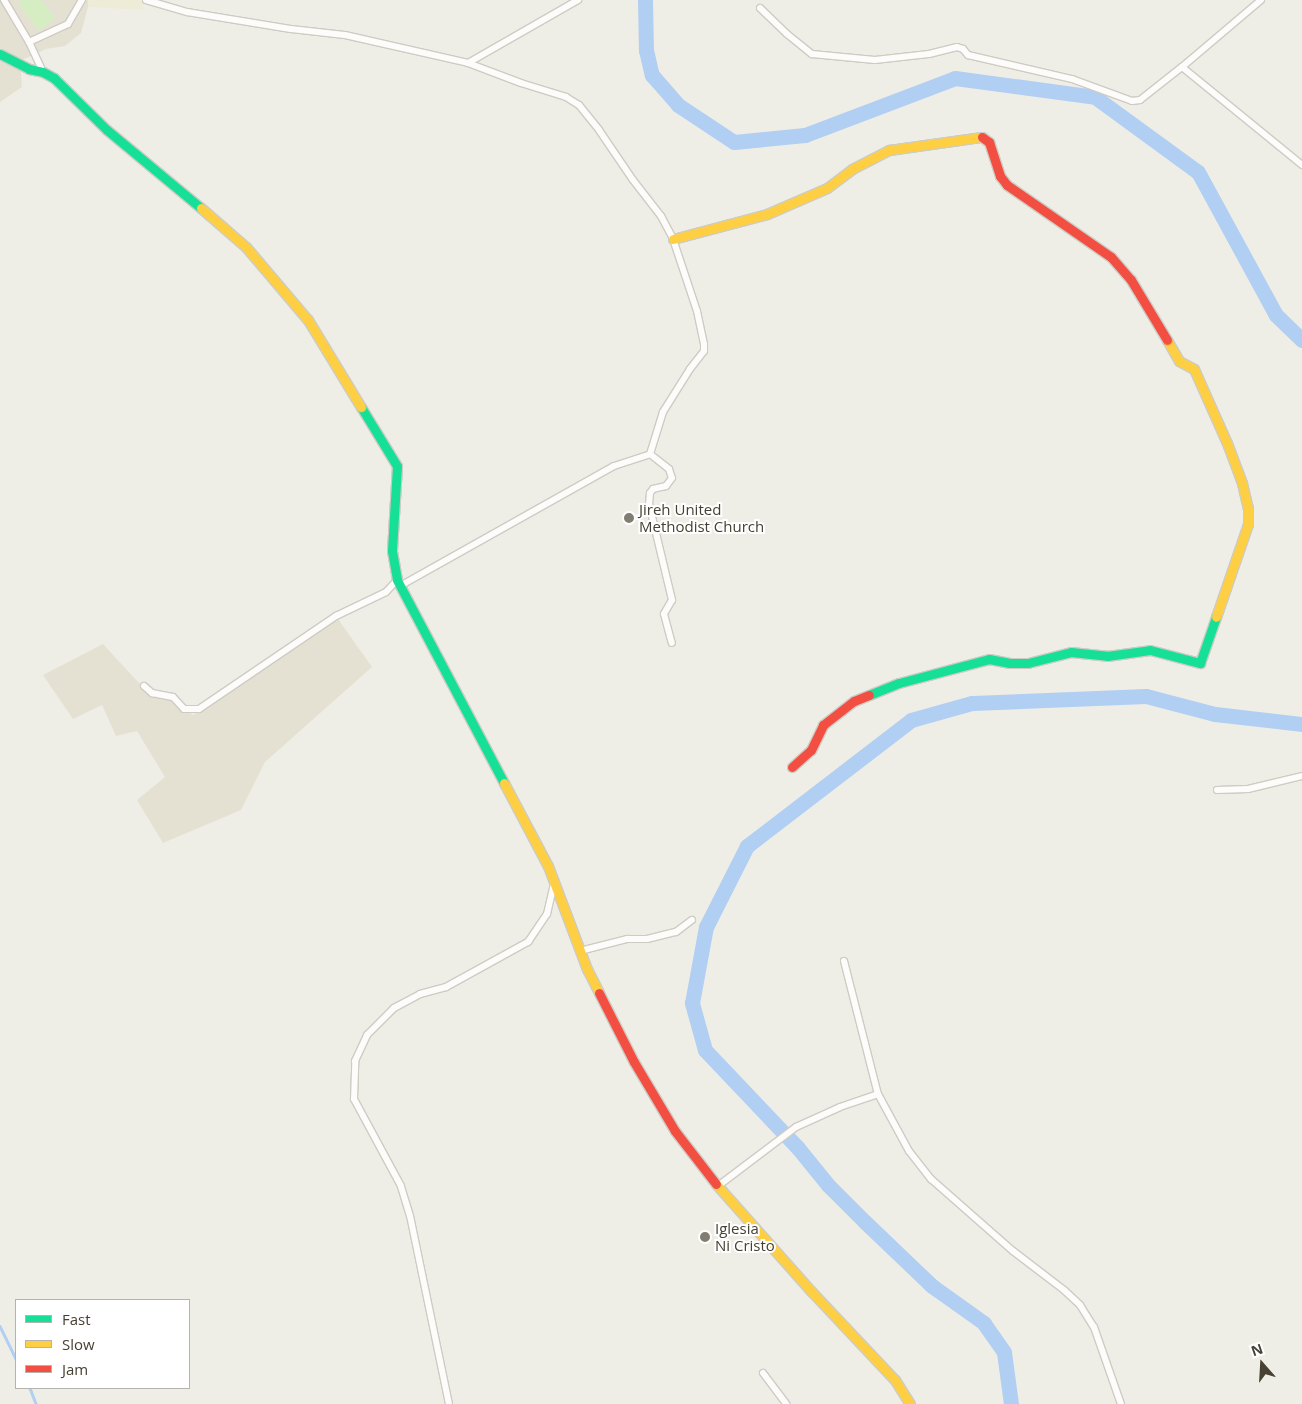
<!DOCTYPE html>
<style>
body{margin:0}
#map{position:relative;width:1302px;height:1404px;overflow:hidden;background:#efeee6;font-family:"Open Sans",sans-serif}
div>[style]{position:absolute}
.residential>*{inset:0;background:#e4e1d3}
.education>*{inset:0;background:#eeecd7}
.green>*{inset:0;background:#d6edc3}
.stream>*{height:2.5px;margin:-1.25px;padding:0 1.25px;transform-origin:1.25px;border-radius:1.25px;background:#b1cef3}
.river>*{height:15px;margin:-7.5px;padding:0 7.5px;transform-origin:7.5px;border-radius:7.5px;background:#b1cef3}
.roads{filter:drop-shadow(1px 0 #cdccc4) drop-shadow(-1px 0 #cdccc4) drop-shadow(0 1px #cdccc4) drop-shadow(0 -1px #cdccc4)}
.street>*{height:6px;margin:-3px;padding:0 3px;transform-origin:3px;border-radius:3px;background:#fdfcfb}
.fast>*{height:9px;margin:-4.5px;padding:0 4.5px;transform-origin:4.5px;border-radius:4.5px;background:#16e098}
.slow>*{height:9px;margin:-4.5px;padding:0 4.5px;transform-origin:4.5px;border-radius:4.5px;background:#ffcf43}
.jam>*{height:9px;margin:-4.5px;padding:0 4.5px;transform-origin:4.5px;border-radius:4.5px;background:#f24e42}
.dots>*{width:14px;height:14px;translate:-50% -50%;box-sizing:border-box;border:2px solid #fff;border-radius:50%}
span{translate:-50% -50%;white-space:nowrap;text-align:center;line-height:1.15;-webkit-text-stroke:4px #fff;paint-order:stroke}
.poi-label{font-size:15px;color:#464132}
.left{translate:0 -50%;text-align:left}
.legend{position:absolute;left:15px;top:1299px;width:175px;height:90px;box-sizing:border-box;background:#fff;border:1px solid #b5b3ad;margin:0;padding:6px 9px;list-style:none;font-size:15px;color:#464132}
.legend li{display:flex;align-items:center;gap:10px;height:25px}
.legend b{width:25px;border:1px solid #b5b3ad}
.north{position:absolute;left:1237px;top:1339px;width:50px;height:50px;-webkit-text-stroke:4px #fff;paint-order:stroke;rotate:341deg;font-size:14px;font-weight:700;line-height:20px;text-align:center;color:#464132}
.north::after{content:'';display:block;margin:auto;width:18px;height:22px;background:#464132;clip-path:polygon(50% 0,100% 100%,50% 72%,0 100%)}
</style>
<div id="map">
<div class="residential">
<i style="clip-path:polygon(0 0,88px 0,88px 7px,81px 33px,65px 46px,46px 49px,20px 61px,22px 87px,0 102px)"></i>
<i style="clip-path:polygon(338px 619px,372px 667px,265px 762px,241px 810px,163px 843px,137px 800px,165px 777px,137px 731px,116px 736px,102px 705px,73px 719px,43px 675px,103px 644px,151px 696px,162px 693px,193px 715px)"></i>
</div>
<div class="education">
<i style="clip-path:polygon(88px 0,142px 0,143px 10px,88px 7px)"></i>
</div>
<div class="green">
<i style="clip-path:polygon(22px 0,41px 0,55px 18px,39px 31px,18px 3px)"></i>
</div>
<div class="stream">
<i style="left:0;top:1326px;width:37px;rotate:64deg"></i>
<i style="left:30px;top:1388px;width:17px;rotate:69deg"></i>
</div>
<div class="river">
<i style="left:645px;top:0;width:50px;rotate:88.9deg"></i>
<i style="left:646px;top:50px;width:26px;rotate:77deg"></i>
<i style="left:652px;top:75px;width:40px;rotate:49deg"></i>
<i style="left:678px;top:105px;width:67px;rotate:33.5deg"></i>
<i style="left:734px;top:142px;width:71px;rotate:-5.6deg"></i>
<i style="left:805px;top:135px;width:160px;rotate:-20.8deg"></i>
<i style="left:955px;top:78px;width:141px;rotate:7.7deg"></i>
<i style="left:1095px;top:97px;width:127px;rotate:36.1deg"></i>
<i style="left:1198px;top:172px;width:163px;rotate:61.4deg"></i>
<i style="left:1276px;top:315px;width:36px;rotate:44deg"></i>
<i style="left:1011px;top:1404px;width:52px;rotate:-97.7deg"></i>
<i style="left:1004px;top:1352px;width:35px;rotate:-125deg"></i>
<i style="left:984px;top:1323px;width:64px;rotate:-144.6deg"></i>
<i style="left:932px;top:1286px;width:93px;rotate:-136.3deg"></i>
<i style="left:865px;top:1222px;width:52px;rotate:-135deg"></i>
<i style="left:828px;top:1185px;width:48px;rotate:-129deg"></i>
<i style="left:798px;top:1148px;width:135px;rotate:-133.5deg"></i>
<i style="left:705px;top:1050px;width:49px;rotate:-105.5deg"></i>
<i style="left:692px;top:1003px;width:77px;rotate:-79.6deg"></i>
<i style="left:706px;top:927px;width:91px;rotate:-63.2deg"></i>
<i style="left:747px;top:846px;width:207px;rotate:-37.5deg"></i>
<i style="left:911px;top:720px;width:63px;rotate:-15.6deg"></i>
<i style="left:972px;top:703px;width:174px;rotate:-2.3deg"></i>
<i style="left:1146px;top:696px;width:71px;rotate:14.6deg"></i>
<i style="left:1215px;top:714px;width:88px;rotate:6.6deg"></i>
</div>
<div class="roads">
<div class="street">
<i style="left:4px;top:0;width:49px;rotate:59.2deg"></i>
<i style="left:146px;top:0;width:43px;rotate:16.3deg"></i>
<i style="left:187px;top:12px;width:105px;rotate:9.3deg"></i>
<i style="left:291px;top:29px;width:54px;rotate:6.3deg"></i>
<i style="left:345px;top:35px;width:126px;rotate:12.8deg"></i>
<i style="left:468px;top:63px;width:57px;rotate:20.7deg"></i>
<i style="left:521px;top:83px;width:47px;rotate:17.3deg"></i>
<i style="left:566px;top:97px;width:15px;rotate:32deg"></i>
<i style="left:579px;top:105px;width:32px;rotate:51deg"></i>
<i style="left:599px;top:130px;width:60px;rotate:55.8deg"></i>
<i style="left:633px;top:180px;width:46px;rotate:52.1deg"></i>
<i style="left:661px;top:216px;width:26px;rotate:62deg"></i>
<i style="left:673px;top:239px;width:76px;rotate:71.6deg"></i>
<i style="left:697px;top:311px;width:34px;rotate:78deg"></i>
<i style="left:704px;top:344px;width:7px;rotate:90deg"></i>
<i style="left:704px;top:351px;width:23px;rotate:128deg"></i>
<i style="left:690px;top:369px;width:51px;rotate:122.1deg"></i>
<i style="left:663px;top:412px;width:44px;rotate:107.2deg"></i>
<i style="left:650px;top:454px;width:24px;rotate:38deg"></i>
<i style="left:669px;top:469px;width:9px;rotate:72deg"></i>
<i style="left:672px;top:478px;width:10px;rotate:127deg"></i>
<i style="left:666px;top:486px;width:13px;rotate:167deg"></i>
<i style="left:653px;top:489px;width:5px;rotate:127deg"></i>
<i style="left:650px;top:493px;width:11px;rotate:95deg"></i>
<i style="left:649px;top:504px;width:99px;rotate:76.5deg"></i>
<i style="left:672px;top:600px;width:16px;rotate:120deg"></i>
<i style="left:664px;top:614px;width:30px;rotate:75deg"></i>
<i style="left:1261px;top:0;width:104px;rotate:139.7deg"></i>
<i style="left:1182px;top:67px;width:155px;rotate:39.2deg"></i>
<i style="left:760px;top:8px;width:37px;rotate:44deg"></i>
<i style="left:787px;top:34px;width:32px;rotate:39deg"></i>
<i style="left:812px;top:54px;width:63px;rotate:5.4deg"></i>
<i style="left:875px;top:60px;width:54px;rotate:-6.3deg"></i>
<i style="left:929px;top:54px;width:29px;rotate:-14deg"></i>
<i style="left:957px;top:47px;width:6px;rotate:18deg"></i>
<i style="left:963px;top:49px;width:8px;rotate:50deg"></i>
<i style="left:968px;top:55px;width:107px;rotate:13deg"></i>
<i style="left:1072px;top:79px;width:64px;rotate:20.1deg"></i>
<i style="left:1132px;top:101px;width:8px;rotate:-7deg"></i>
<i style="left:1140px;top:100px;width:53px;rotate:-38.2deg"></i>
<i style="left:468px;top:63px;width:127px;rotate:-29.8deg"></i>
<i style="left:43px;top:72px;width:33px;rotate:-115deg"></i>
<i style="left:29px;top:42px;width:43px;rotate:-24.8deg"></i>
<i style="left:68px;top:24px;width:28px;rotate:-60deg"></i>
<i style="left:400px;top:586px;width:245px;rotate:-29.3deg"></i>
<i style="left:614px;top:466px;width:38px;rotate:-18deg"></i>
<i style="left:144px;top:686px;width:11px;rotate:41deg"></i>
<i style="left:152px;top:693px;width:21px;rotate:11deg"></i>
<i style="left:173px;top:697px;width:16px;rotate:47deg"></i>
<i style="left:184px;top:709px;width:15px"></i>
<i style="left:199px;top:709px;width:166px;rotate:-34.2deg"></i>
<i style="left:336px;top:616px;width:55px;rotate:-25.6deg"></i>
<i style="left:386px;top:592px;width:16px;rotate:-47deg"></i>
<i style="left:1217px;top:790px;width:31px;rotate:-2deg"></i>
<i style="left:1248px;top:789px;width:56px;rotate:-13.5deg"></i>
<i style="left:580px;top:951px;width:49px;rotate:-14.3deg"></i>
<i style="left:627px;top:939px;width:20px"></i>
<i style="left:647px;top:939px;width:30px;rotate:-14deg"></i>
<i style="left:676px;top:932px;width:20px;rotate:-37deg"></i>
<i style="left:844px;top:961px;width:137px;rotate:75.7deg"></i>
<i style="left:878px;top:1094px;width:65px;rotate:61.5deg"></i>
<i style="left:909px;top:1151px;width:36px;rotate:52deg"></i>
<i style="left:931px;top:1179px;width:109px;rotate:41.3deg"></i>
<i style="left:1013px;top:1251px;width:64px;rotate:37.4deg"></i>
<i style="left:1064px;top:1290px;width:22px;rotate:43deg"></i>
<i style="left:1080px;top:1305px;width:26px;rotate:58deg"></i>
<i style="left:1094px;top:1327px;width:82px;rotate:70.7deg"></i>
<i style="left:718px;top:1186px;width:98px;rotate:-37.1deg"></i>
<i style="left:796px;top:1127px;width:48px;rotate:-24.4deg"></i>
<i style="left:840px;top:1107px;width:40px;rotate:-18.9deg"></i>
<i style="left:763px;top:1373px;width:39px;rotate:53deg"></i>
<i style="left:449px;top:1404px;width:192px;rotate:-101.7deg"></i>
<i style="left:410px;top:1216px;width:31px;rotate:-107deg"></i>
<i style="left:401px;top:1186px;width:99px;rotate:-118.4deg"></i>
<i style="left:354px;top:1099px;width:38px;rotate:-88deg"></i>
<i style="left:355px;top:1061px;width:29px;rotate:-65deg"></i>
<i style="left:367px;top:1035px;width:38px;rotate:-45deg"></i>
<i style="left:394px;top:1008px;width:30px;rotate:-28deg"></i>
<i style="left:420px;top:994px;width:27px;rotate:-15deg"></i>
<i style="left:446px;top:987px;width:94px;rotate:-28.8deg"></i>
<i style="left:528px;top:942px;width:34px;rotate:-56deg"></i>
<i style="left:547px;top:914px;width:32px;rotate:-77deg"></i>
</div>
<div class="fast">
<i style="left:0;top:54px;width:33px;rotate:27deg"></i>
<i style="left:29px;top:69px;width:14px;rotate:12deg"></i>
<i style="left:43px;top:72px;width:13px;rotate:29deg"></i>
<i style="left:54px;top:78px;width:74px;rotate:44.5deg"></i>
<i style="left:107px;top:130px;width:122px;rotate:39.7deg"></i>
<i style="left:361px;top:407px;width:69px;rotate:58.6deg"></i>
<i style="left:397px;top:466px;width:85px;rotate:93.4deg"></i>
<i style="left:392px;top:551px;width:29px;rotate:80deg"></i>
<i style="left:397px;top:580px;width:229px;rotate:62.2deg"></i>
<i style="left:869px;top:695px;width:32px;rotate:-22deg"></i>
<i style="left:899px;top:683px;width:93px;rotate:-14.9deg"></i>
<i style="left:989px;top:659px;width:21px;rotate:11deg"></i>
<i style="left:1010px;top:663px;width:18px"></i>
<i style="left:1028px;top:663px;width:44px;rotate:-14.3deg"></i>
<i style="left:1071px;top:652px;width:36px;rotate:6deg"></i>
<i style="left:1107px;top:656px;width:43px;rotate:-7.9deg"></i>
<i style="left:1150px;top:650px;width:52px;rotate:14.6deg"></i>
<i style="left:1200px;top:663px;width:49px;rotate:-70.8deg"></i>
</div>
<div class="slow">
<i style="left:201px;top:208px;width:60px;rotate:40.9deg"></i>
<i style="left:246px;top:247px;width:96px;rotate:49.7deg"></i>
<i style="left:308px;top:320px;width:102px;rotate:58.7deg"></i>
<i style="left:673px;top:239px;width:97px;rotate:-14.9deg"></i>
<i style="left:767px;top:214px;width:65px;rotate:-23.4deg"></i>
<i style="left:827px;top:188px;width:31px;rotate:-37deg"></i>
<i style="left:852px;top:169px;width:42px;rotate:-27.2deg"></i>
<i style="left:889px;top:150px;width:94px;rotate:-8deg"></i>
<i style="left:1167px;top:340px;width:24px;rotate:60deg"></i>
<i style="left:1179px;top:361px;width:17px;rotate:28deg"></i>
<i style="left:1194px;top:369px;width:81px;rotate:66deg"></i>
<i style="left:1227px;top:443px;width:43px;rotate:69.4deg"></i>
<i style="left:1242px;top:483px;width:26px;rotate:77deg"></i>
<i style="left:1248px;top:508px;width:16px;rotate:90deg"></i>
<i style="left:1248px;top:524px;width:98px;rotate:109deg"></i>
<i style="left:504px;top:783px;width:94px;rotate:62.1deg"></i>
<i style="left:548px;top:866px;width:110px;rotate:69.3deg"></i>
<i style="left:587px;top:969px;width:27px;rotate:63deg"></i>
<i style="left:716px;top:1184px;width:144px;rotate:48.4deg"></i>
<i style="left:812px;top:1292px;width:121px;rotate:46.7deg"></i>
<i style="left:895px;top:1380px;width:28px;rotate:58deg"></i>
</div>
<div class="jam">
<i style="left:982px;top:137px;width:9px;rotate:36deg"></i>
<i style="left:989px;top:142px;width:36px;rotate:72deg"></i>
<i style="left:1000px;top:176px;width:11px;rotate:52deg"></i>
<i style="left:1007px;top:185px;width:126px;rotate:34.7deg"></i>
<i style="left:1111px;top:257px;width:30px;rotate:49deg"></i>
<i style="left:1131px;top:280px;width:70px;rotate:59deg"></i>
<i style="left:792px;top:767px;width:25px;rotate:-42deg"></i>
<i style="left:811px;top:750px;width:28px;rotate:-64deg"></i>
<i style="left:823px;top:725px;width:39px;rotate:-38deg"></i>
<i style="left:854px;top:701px;width:16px;rotate:-22deg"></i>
<i style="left:599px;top:993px;width:77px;rotate:63.1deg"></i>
<i style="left:634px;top:1062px;width:80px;rotate:59.3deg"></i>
<i style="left:675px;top:1131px;width:67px;rotate:52.3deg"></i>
</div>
</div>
<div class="dots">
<i style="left:629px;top:518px;background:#817e71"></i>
<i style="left:705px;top:1237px;background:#817e71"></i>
</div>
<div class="poi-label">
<span class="left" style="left:639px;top:518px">Jireh United<br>Methodist Church</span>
<span class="left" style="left:715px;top:1237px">Iglesia<br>Ni Cristo</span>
</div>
<ul class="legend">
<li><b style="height:6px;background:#16e098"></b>Fast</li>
<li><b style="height:6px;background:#ffcf43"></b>Slow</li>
<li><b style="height:6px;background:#f24e42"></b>Jam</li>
</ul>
<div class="north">N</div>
</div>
